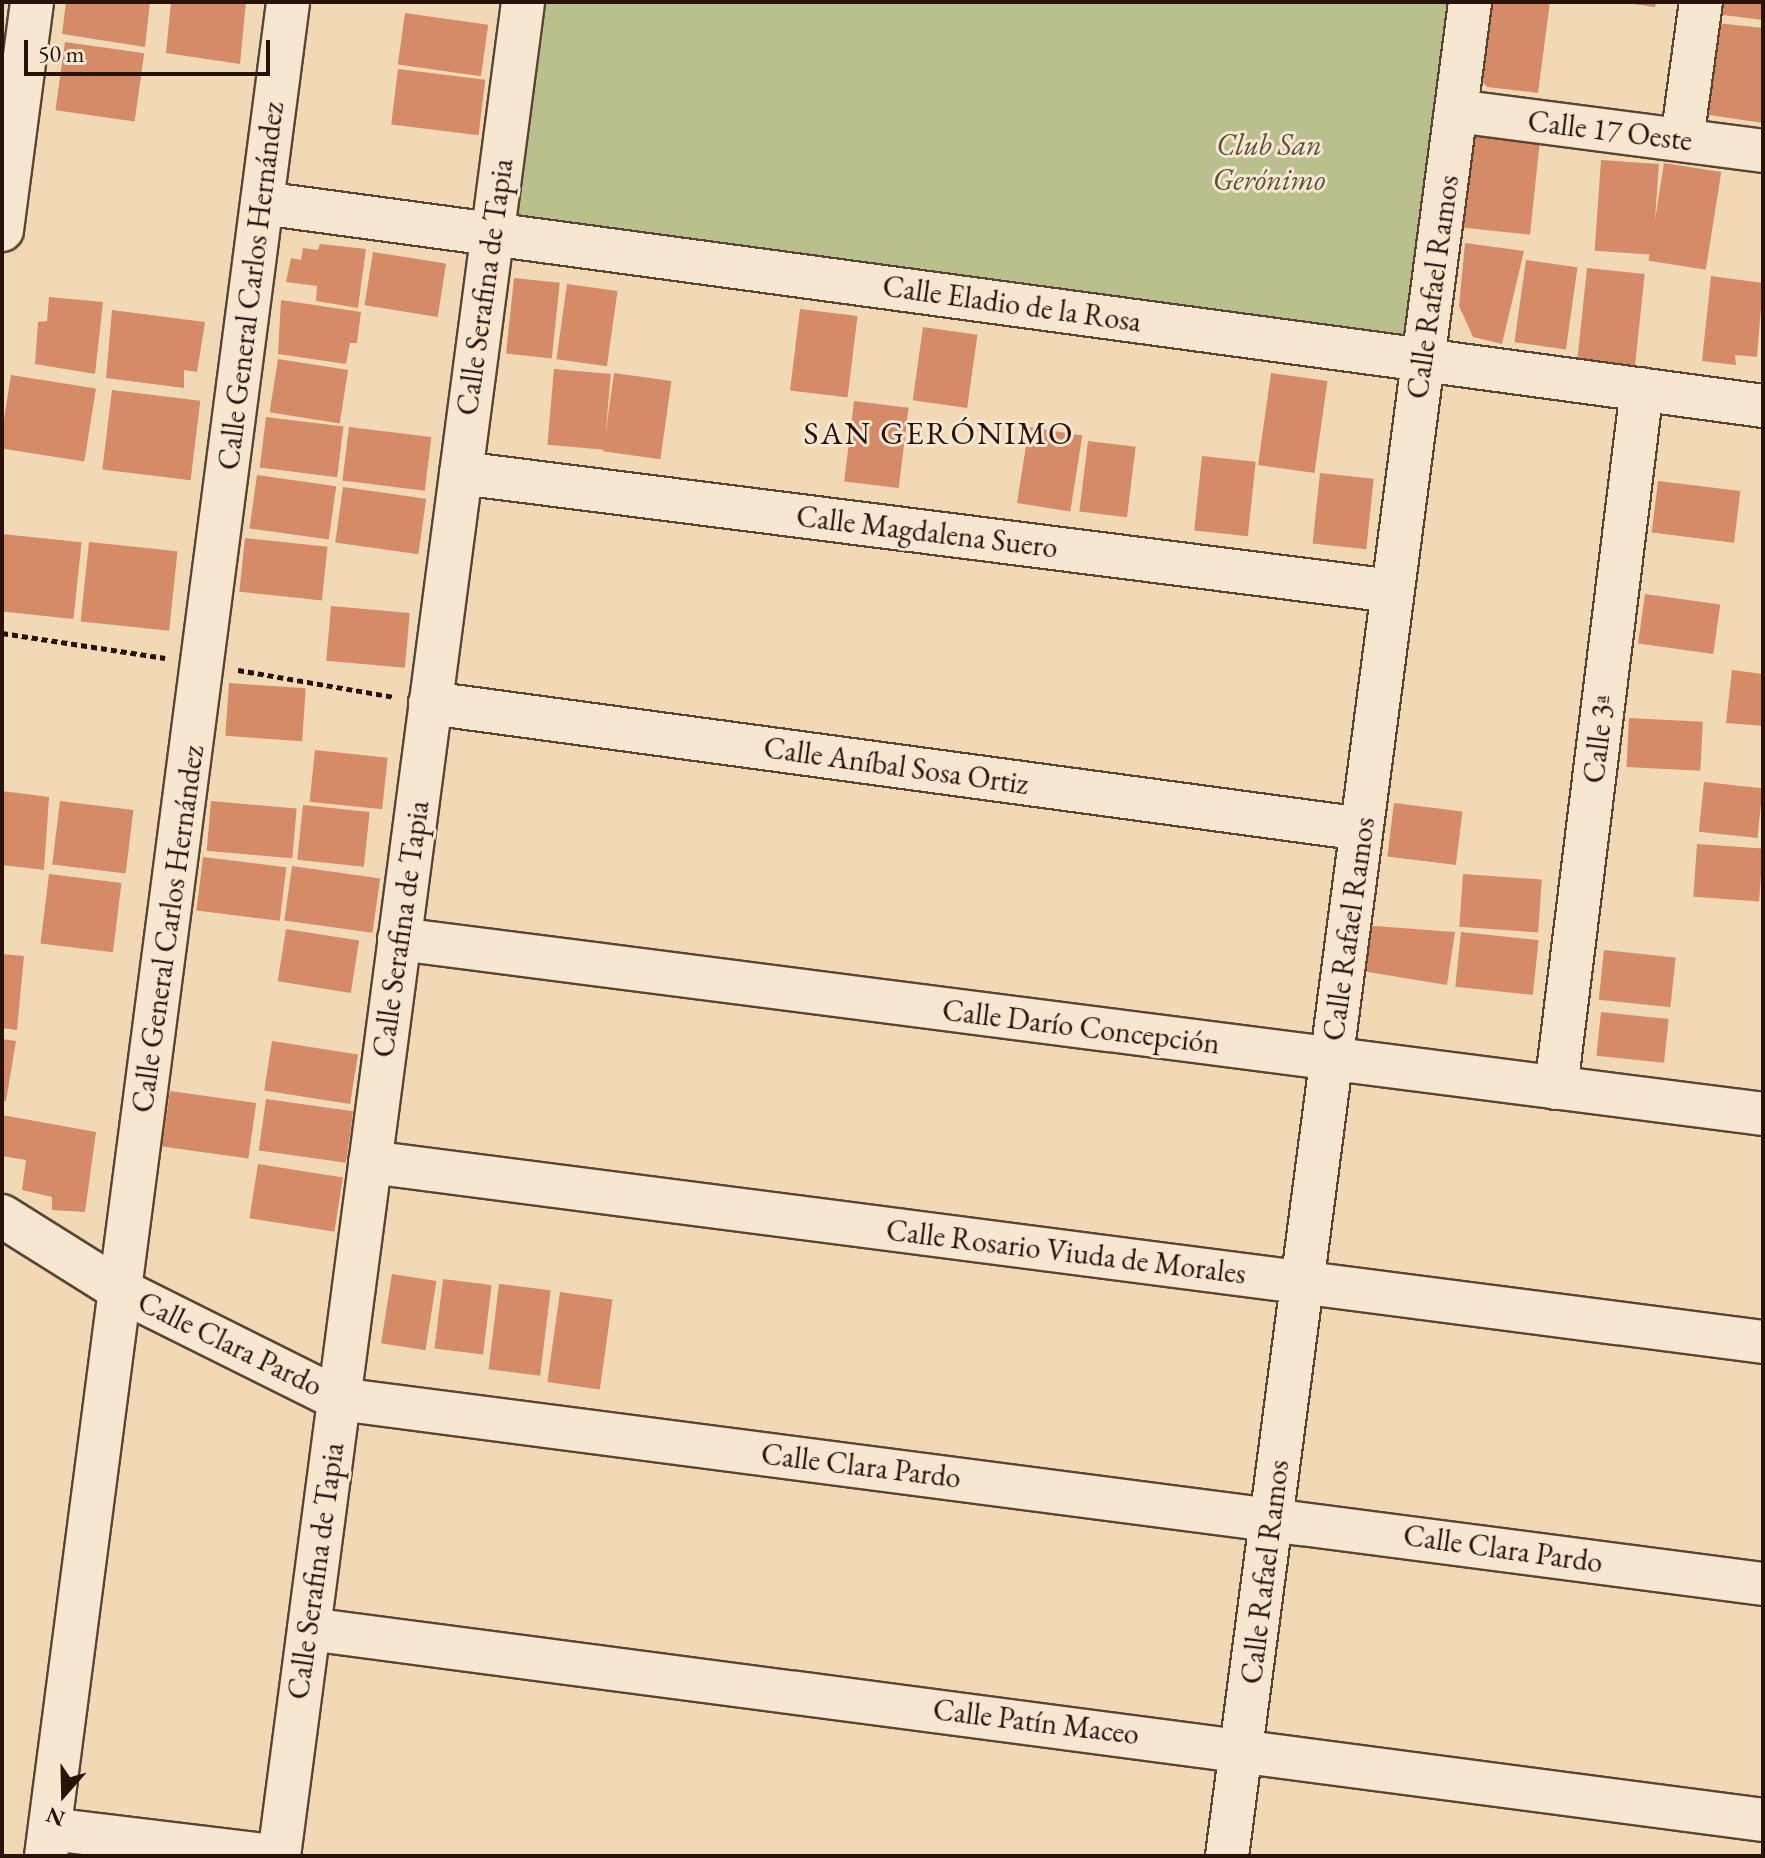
<!DOCTYPE html>
<meta charset="utf-8">
<style>
body{margin:0}
#map{position:relative;width:1765px;height:1858px;overflow:hidden;background:#f2d9b6;font-family:"EB Garamond",serif}
div>[style]{position:absolute}
.green>*{inset:0;background:#babf8e}
.building>*{inset:0;background:#d58b68;transform-origin:0 0}
.path>*{height:5px;margin-top:-2.5px;transform-origin:0;background:repeating-linear-gradient(90deg,#281209 0 6px,transparent 0 10px)}
.roads{filter:drop-shadow(2px 0 #5a4434) drop-shadow(-2px 0 #5a4434) drop-shadow(0 2px #5a4434) drop-shadow(0 -2px #5a4434)}
.minor>*{height:42px;margin:-21px;padding:0 21px;transform-origin:21px;border-radius:21px;background:#f7e6d0}
span{translate:-50% -50%;white-space:nowrap;text-align:center;line-height:1.15;-webkit-text-stroke:6px #f7e6d0;paint-order:stroke}
.street-label{font-size:30px;color:#281209}
.park-label{font-size:30px;color:#5b4f38;font-style:italic}
.neighbourhood-label{font-size:32px;color:#281209;letter-spacing:2px}
.frame{position:absolute;inset:0;border:4px solid #281209;pointer-events:none}
.north{position:absolute;left:24px;top:1754px;width:80px;height:80px;-webkit-text-stroke:6px #f7e6d0;paint-order:stroke;rotate:200deg;font-size:22px;font-weight:700;line-height:32px;text-align:center;color:#281209}
.north::after{content:'';display:block;margin:auto;width:28px;height:36px;background:#281209;clip-path:polygon(50% 0,100% 100%,50% 72%,0 100%)}
.scale{position:absolute;left:24px;top:40px;width:246px;height:36px;box-sizing:border-box;border:4px solid #281209;border-top:0;padding-left:10px;font-size:24px;line-height:28px;white-space:nowrap;color:#281209;-webkit-text-stroke:6px #f7e6d0;paint-order:stroke}
</style>
<div id="map">
<div class="green">
<i style="clip-path:polygon(542px 2px,1455px 2px,1404px 340px,512px 222px)"></i>
</div>
<div class="building">
<i style="clip-path:polygon(66px 2px,150px 2px,145px 47px,62px 34px)"></i>
<i style="clip-path:polygon(171px 2px,246px 2px,240px 64px,166px 53px)"></i>
<i style="clip-path:polygon(1484px 2px,1550px 2px,1538px 93px,1487px 87px,1477px 75px)"></i>
<i style="clip-path:polygon(1633px 2px,1656px 2px,1655px 7px,1633px 4px)"></i>
<i style="clip-path:polygon(1717px 2px,1763px 2px,1763px 20px,1715px 14px)"></i>
<i style="left:405px;top:13px;width:84px;height:52px;rotate:8deg"></i>
<i style="clip-path:polygon(1717px 23px,1763px 28px,1763px 123px,1709px 115px)"></i>
<i style="left:65px;top:42px;width:80px;height:69px;rotate:8deg"></i>
<i style="left:398px;top:69px;width:88px;height:56px;rotate:7deg"></i>
<i style="left:1471px;top:136px;width:69px;height:92px;rotate:6deg"></i>
<i style="left:1601px;top:160px;width:58px;height:91px;rotate:4deg"></i>
<i style="left:1664px;top:163px;width:58px;height:99px;rotate:9deg"></i>
<i style="clip-path:polygon(1465px 243px,1524px 251px,1502px 344px,1473px 337px,1459px 306px)"></i>
<i style="clip-path:polygon(320px 244px,366px 249px,358px 308px,316px 301px,317px 286px,286px 282px,291px 258px,301px 260px,303px 248px,318px 250px)"></i>
<i style="left:373px;top:252px;width:74px;height:54px;rotate:9deg"></i>
<i style="left:1526px;top:260px;width:52px;height:83px;rotate:8deg"></i>
<i style="left:1587px;top:268px;width:58px;height:92px;rotate:6deg"></i>
<i style="clip-path:polygon(1711px 276px,1763px 283px,1757px 357px,1735px 355px,1736px 365px,1702px 361px)"></i>
<i style="left:514px;top:278px;width:46px;height:76px;rotate:6deg"></i>
<i style="left:567px;top:284px;width:51px;height:76px;rotate:8deg"></i>
<i style="clip-path:polygon(49px 297px,103px 302px,95px 374px,35px 364px,38px 322px,47px 321px)"></i>
<i style="clip-path:polygon(281px 300px,361px 312px,357px 343px,350px 343px,346px 364px,278px 354px)"></i>
<i style="left:800px;top:309px;width:58px;height:82px;rotate:7deg"></i>
<i style="clip-path:polygon(112px 310px,205px 322px,197px 372px,184px 370px,184px 388px,106px 378px)"></i>
<i style="left:923px;top:327px;width:55px;height:74px;rotate:8deg"></i>
<i style="left:278px;top:359px;width:71px;height:54px;rotate:9deg"></i>
<i style="left:554px;top:369px;width:57px;height:76px;rotate:5deg"></i>
<i style="left:614px;top:373px;width:58px;height:79px;rotate:8deg"></i>
<i style="left:1271px;top:373px;width:57px;height:93px;rotate:8deg"></i>
<i style="left:11px;top:375px;width:86px;height:74px;rotate:9deg"></i>
<i style="left:112px;top:390px;width:89px;height:80px;rotate:7deg"></i>
<i style="left:854px;top:401px;width:55px;height:81px;rotate:7deg"></i>
<i style="left:266px;top:417px;width:78px;height:51px;rotate:7deg"></i>
<i style="left:349px;top:427px;width:83px;height:54px;rotate:7deg"></i>
<i style="left:1029px;top:427px;width:54px;height:77px;rotate:9deg"></i>
<i style="left:1088px;top:441px;width:48px;height:71px;rotate:7deg"></i>
<i style="left:1202px;top:456px;width:54px;height:75px;rotate:6deg"></i>
<i style="left:1320px;top:473px;width:54px;height:71px;rotate:6deg"></i>
<i style="left:257px;top:475px;width:80px;height:54px;rotate:8deg"></i>
<i style="left:1658px;top:481px;width:83px;height:52px;rotate:7deg"></i>
<i style="left:343px;top:487px;width:84px;height:56px;rotate:8deg"></i>
<i style="left:2px;top:534px;width:80px;height:77px;rotate:6deg"></i>
<i style="left:245px;top:538px;width:83px;height:54px;rotate:6deg"></i>
<i style="left:89px;top:542px;width:89px;height:80px;rotate:6deg"></i>
<i style="left:1645px;top:594px;width:76px;height:50px;rotate:8deg"></i>
<i style="left:331px;top:606px;width:79px;height:55px;rotate:5deg"></i>
<i style="clip-path:polygon(1732px 670px,1763px 674px,1763px 726px,1726px 723px)"></i>
<i style="left:229px;top:683px;width:77px;height:53px;rotate:4deg"></i>
<i style="left:1629px;top:718px;width:74px;height:49px;rotate:3deg"></i>
<i style="left:315px;top:750px;width:73px;height:52px;rotate:6deg"></i>
<i style="left:1704px;top:782px;width:59px;height:50px;rotate:6deg"></i>
<i style="clip-path:polygon(2px 791px,49px 797px,44px 870px,2px 865px)"></i>
<i style="left:60px;top:801px;width:74px;height:64px;rotate:7deg"></i>
<i style="left:211px;top:801px;width:86px;height:50px;rotate:5deg"></i>
<i style="left:1394px;top:803px;width:69px;height:54px;rotate:7deg"></i>
<i style="left:303px;top:805px;width:67px;height:55px;rotate:6deg"></i>
<i style="left:1697px;top:844px;width:66px;height:53px;rotate:4deg"></i>
<i style="left:203px;top:857px;width:84px;height:54px;rotate:7deg"></i>
<i style="left:292px;top:866px;width:89px;height:55px;rotate:8deg"></i>
<i style="left:49px;top:874px;width:73px;height:70px;rotate:7deg"></i>
<i style="left:1463px;top:874px;width:79px;height:53px;rotate:4deg"></i>
<i style="clip-path:polygon(1361px 925px,1455px 932px,1447px 985px,1356px 970px)"></i>
<i style="left:286px;top:929px;width:74px;height:53px;rotate:9deg"></i>
<i style="left:1461px;top:932px;width:78px;height:55px;rotate:6deg"></i>
<i style="left:1604px;top:950px;width:72px;height:50px;rotate:6deg"></i>
<i style="clip-path:polygon(2px 954px,24px 956px,17px 1030px,2px 1028px)"></i>
<i style="left:1601px;top:1012px;width:68px;height:44px;rotate:6deg"></i>
<i style="clip-path:polygon(2px 1039px,16px 1041px,6px 1101px,2px 1101px)"></i>
<i style="left:272px;top:1041px;width:87px;height:50px;rotate:9deg"></i>
<i style="left:170px;top:1091px;width:87px;height:56px;rotate:8deg"></i>
<i style="left:266px;top:1099px;width:88px;height:52px;rotate:8deg"></i>
<i style="clip-path:polygon(2px 1115px,96px 1132px,85px 1212px,52px 1210px,52px 1197px,22px 1190px,26px 1160px,2px 1156px)"></i>
<i style="left:258px;top:1164px;width:86px;height:55px;rotate:9deg"></i>
<i style="left:392px;top:1274px;width:45px;height:70px;rotate:9deg"></i>
<i style="left:443px;top:1279px;width:49px;height:70px;rotate:7deg"></i>
<i style="left:499px;top:1284px;width:52px;height:86px;rotate:7deg"></i>
<i style="left:560px;top:1292px;width:53px;height:91px;rotate:8deg"></i>
</div>
<div class="path">
<i style="left:2px;top:633px;width:165px;rotate:8.7deg"></i>
<i style="left:238px;top:670px;width:158px;rotate:9.8deg"></i>
</div>
<div class="roads">
<div class="minor">
<i style="left:1456px;top:111px;width:310px;rotate:7.4deg"></i>
<i style="left:1682px;top:140px;width:139px;rotate:-82.2deg"></i>
<i style="left:262px;top:203px;width:1515px;rotate:7.7deg"></i>
<i style="left:2px;top:230px;width:230px;rotate:-82.5deg"></i>
<i style="left:461px;top:473px;width:939px;rotate:7.22deg"></i>
<i style="left:430px;top:703px;width:940px;rotate:7.7deg"></i>
<i style="left:399px;top:939px;width:1375px;rotate:7.31deg"></i>
<i style="left:1556px;top:1088px;width:704px;rotate:-82.99deg"></i>
<i style="left:370px;top:1162px;width:1405px;rotate:7.36deg"></i>
<i style="left:2px;top:1216px;width:139px;rotate:32.1deg"></i>
<i style="left:120px;top:1290px;width:245px;rotate:26.5deg"></i>
<i style="left:339px;top:1399px;width:1436px;rotate:7.4deg"></i>
<i style="left:309px;top:1629px;width:1466px;rotate:7.48deg"></i>
<i style="left:50px;top:1829px;width:225px;rotate:6.9deg"></i>
<i style="left:46px;top:1856px;width:1870px;rotate:-82.56deg"></i>
<i style="left:279px;top:1856px;width:1870px;rotate:-82.5deg"></i>
<i style="left:1227px;top:1856px;width:1870px;rotate:-82.53deg"></i>
</div>
</div>
<div class="street-label">
<span style="left:1610px;top:131px;rotate:7deg">Calle 17 Oeste</span>
<span style="left:251px;top:286px;rotate:-83deg">Calle General Carlos Hernández</span>
<span style="left:485px;top:287px;rotate:-82deg">Calle Serafina de Tapia</span>
<span style="left:1433px;top:287px;rotate:-82deg">Calle Rafael Ramos</span>
<span style="left:1012px;top:304px;rotate:8deg">Calle Eladio de la Rosa</span>
<span style="left:927px;top:532px;rotate:7deg">Calle Magdalena Suero</span>
<span style="left:1599px;top:739px;rotate:-83deg">Calle 3ª</span>
<span style="left:896px;top:766px;rotate:8deg">Calle Aníbal Sosa Ortiz</span>
<span style="left:168px;top:929px;rotate:-82deg">Calle General Carlos Hernández</span>
<span style="left:401px;top:929px;rotate:-82deg">Calle Serafina de Tapia</span>
<span style="left:1349px;top:929px;rotate:-82deg">Calle Rafael Ramos</span>
<span style="left:1081px;top:1027px;rotate:7deg">Calle Darío Concepción</span>
<span style="left:1066px;top:1252px;rotate:7deg">Calle Rosario Viuda de Morales</span>
<span style="left:230px;top:1344px;rotate:26deg">Calle Clara Pardo</span>
<span style="left:861px;top:1466px;rotate:7deg">Calle Clara Pardo</span>
<span style="left:1503px;top:1549px;rotate:8deg">Calle Clara Pardo</span>
<span style="left:316px;top:1571px;rotate:-82deg">Calle Serafina de Tapia</span>
<span style="left:1265px;top:1572px;rotate:-83deg">Calle Rafael Ramos</span>
<span style="left:1036px;top:1722px;rotate:7deg">Calle Patín Maceo</span>
</div>
<div class="park-label">
<span style="left:1269px;top:162px">Club San<br>Gerónimo</span>
</div>
<div class="neighbourhood-label">
<span style="left:939px;top:433px">SAN GERÓNIMO</span>
</div>
<div class="frame"></div>
<div class="north">N</div>
<div class="scale">50 m</div>
</div>
